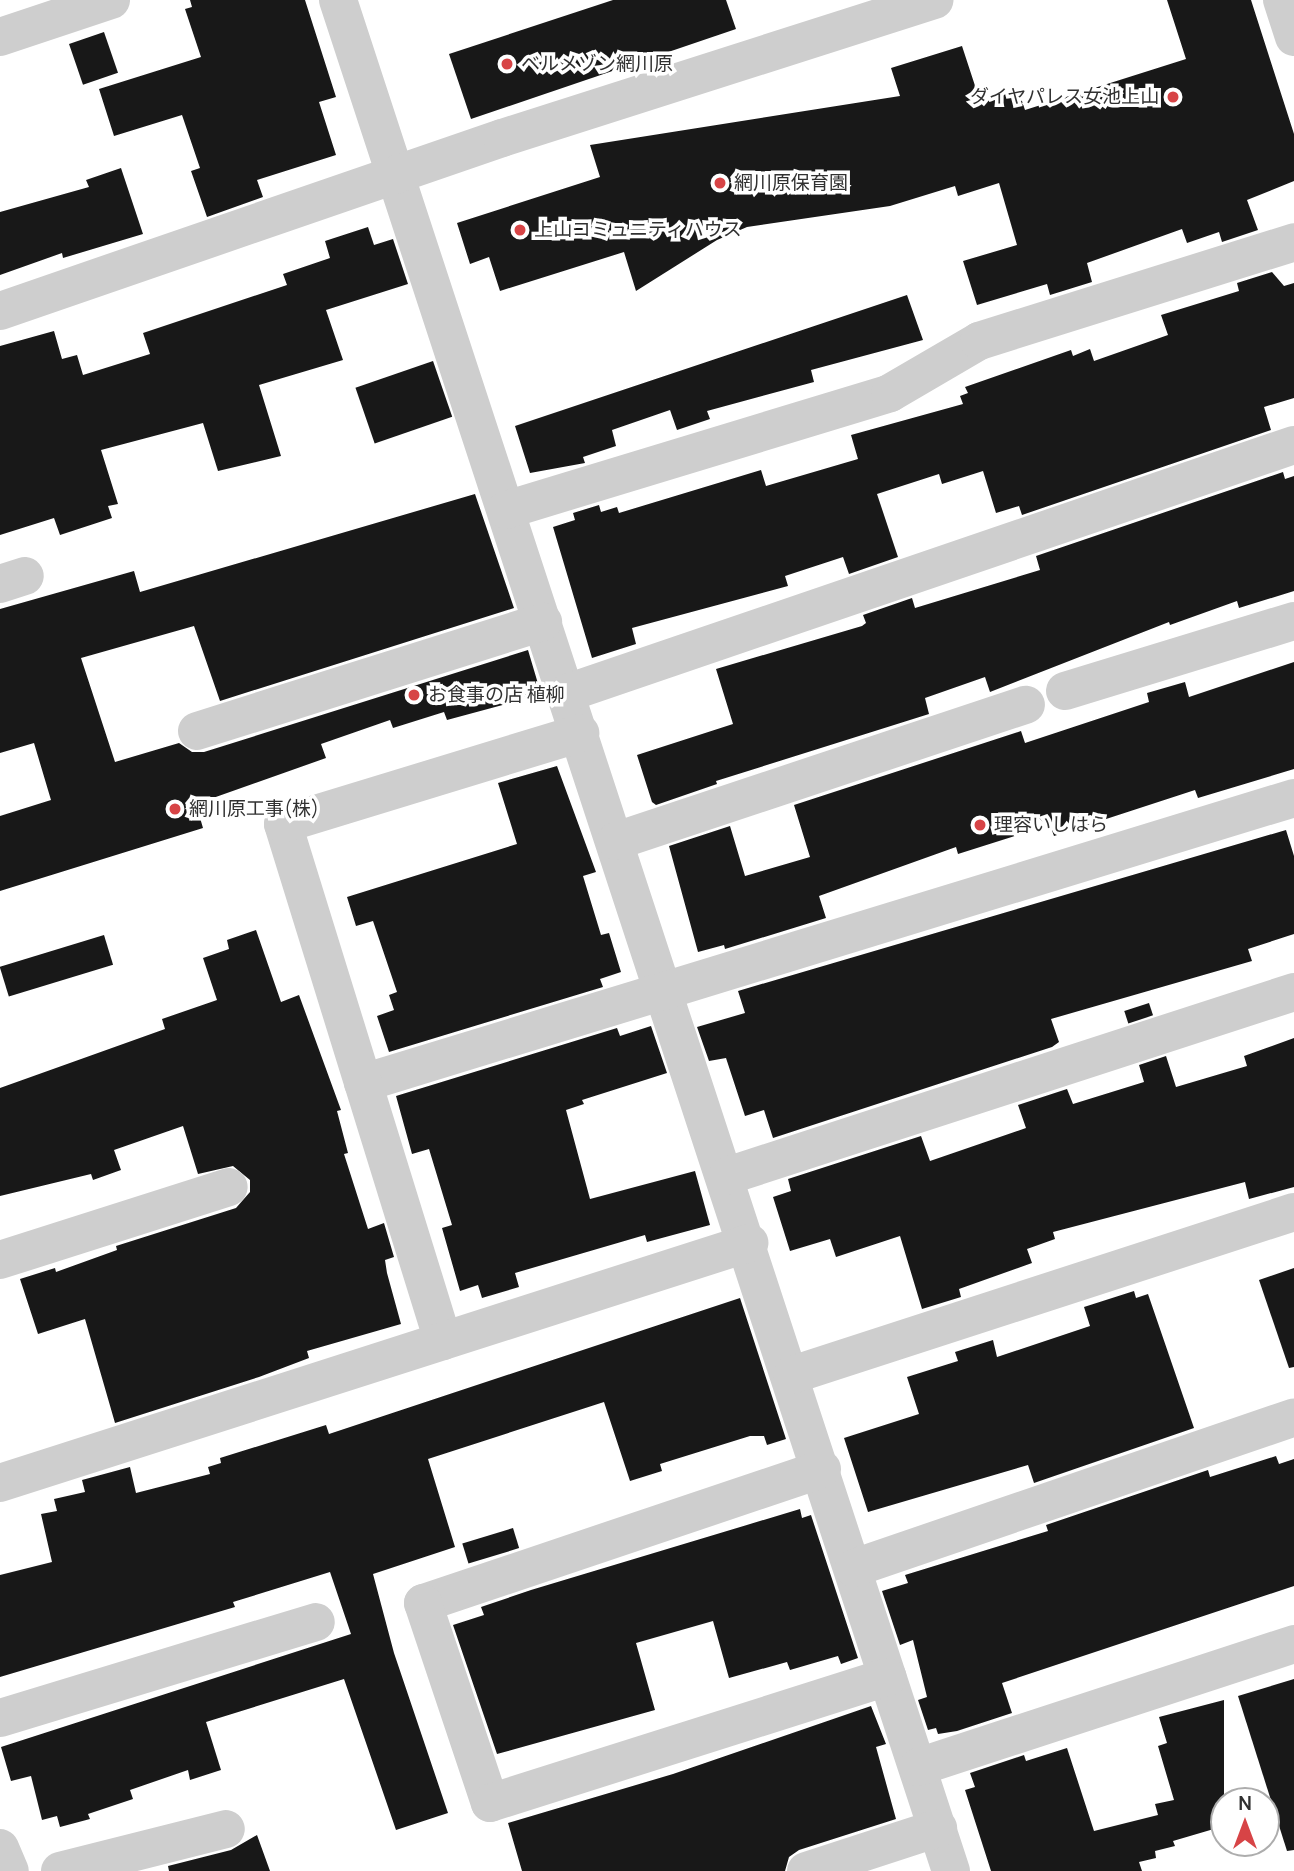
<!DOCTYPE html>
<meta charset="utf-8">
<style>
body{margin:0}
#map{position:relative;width:1294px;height:1871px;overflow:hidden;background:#fff;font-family:Manrope,"Noto Sans JP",sans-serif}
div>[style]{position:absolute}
.building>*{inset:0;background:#181818;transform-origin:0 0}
.minor>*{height:38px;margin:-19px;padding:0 19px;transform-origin:19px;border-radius:19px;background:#cecece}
.dots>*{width:19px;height:19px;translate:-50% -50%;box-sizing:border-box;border:4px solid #fff;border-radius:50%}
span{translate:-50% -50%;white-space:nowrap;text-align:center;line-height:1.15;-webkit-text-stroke:7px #fff;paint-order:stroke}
.poi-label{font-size:19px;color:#313131}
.left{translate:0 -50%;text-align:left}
.right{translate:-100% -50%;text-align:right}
.north{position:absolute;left:1210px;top:1787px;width:70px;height:70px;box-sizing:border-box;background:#fff;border:2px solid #adadad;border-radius:50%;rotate:0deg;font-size:19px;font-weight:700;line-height:28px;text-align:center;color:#313131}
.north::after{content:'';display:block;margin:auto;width:24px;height:32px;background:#d74446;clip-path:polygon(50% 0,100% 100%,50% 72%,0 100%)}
</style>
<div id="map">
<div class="building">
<i style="clip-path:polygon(190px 0,305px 0,336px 97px,319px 102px,336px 155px,257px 180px,263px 197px,207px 217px,191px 171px,200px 168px,182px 115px,114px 136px,99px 89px,201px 57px,185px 9px,192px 7px)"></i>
<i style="clip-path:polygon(613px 0,726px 0,736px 29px,471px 119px,449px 54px)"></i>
<i style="clip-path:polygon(1167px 0,1251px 0,1294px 134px,1294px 181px,1247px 200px,1258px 230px,1222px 242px,1219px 232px,1187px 243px,1182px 229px,1087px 263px,1092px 282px,1050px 295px,1047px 284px,977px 305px,963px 261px,1017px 245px,999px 183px,958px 196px,955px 186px,890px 206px,747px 227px,717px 240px,636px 291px,624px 252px,500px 291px,489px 257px,470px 264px,457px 223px,600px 177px,590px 145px,900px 96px,891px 68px,962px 46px,980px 101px,1018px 89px,1025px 110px,1186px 59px)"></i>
<i style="left:104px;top:32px;width:43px;height:37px;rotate:71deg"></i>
<i style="clip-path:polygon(121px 168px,143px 234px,63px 258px,62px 253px,0 275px,0 212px,89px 187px,86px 180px)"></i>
<i style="clip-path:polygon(368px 227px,374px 245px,393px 239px,408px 284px,326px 310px,343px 360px,259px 385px,281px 456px,218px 471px,203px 423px,101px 450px,118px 504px,108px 506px,112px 518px,60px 535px,54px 518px,0 535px,0 346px,54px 331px,62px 359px,77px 355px,83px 375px,150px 354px,143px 333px,287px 285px,283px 274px,330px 258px,325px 241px)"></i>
<i style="clip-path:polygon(1272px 272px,1284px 286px,1294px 283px,1294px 398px,1264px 407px,1271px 430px,1022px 515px,1019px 506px,996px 513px,983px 471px,942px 484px,939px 474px,877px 494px,898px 557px,849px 574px,843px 557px,785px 576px,788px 586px,632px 628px,636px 644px,592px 658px,553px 527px,575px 520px,573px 513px,599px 505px,601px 512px,617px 507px,619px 513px,761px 470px,766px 486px,858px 459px,851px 435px,963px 404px,960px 396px,968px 393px,965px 387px,1071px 350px,1073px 356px,1090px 349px,1094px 361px,1168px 335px,1161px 315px,1239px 291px,1237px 283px)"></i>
<i style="clip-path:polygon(907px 295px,923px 340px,811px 370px,814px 382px,707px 411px,710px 419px,677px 430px,670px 410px,612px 430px,616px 446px,583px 457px,585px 463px,530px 473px,515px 426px)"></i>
<i style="left:433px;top:361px;width:59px;height:82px;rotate:71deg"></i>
<i style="clip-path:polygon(1283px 472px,1285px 479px,1294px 476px,1294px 591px,1239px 608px,1237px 601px,1170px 625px,1169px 622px,990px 692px,985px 677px,925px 698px,929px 714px,716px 781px,717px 784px,656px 805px,652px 802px,637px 755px,733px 724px,716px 669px,862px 626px,866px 623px,863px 615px,912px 598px,915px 608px,1040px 570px,1036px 556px)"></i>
<i style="clip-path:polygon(475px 494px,514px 608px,220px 701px,194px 626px,81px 658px,115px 762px,179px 743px,192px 752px,204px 752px,528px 650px,539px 687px,526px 691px,528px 698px,447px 720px,444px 712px,393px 728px,390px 720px,321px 744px,326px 758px,196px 804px,203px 828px,0 891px,0 816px,51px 800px,34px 743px,0 753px,0 609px,134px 571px,140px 592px)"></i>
<i style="clip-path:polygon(1294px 662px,1294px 769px,1198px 798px,1195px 790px,1054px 836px,1050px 825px,958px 854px,956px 847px,819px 896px,826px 918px,725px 949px,724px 945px,698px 952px,669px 846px,730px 826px,745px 876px,810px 857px,794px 805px,1021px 731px,1025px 743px,1149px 702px,1147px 693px,1185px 682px,1189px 697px)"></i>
<i style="clip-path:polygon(557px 766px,596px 872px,583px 876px,601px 935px,609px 933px,621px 972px,600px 979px,603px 987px,389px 1052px,377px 1016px,394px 1010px,389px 995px,397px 992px,373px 921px,356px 926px,347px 897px,517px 844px,498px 783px)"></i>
<i style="clip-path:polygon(1286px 830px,1294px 856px,1294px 934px,1248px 949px,1252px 961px,1051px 1019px,1059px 1042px,1052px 1047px,773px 1138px,764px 1110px,745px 1116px,726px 1058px,709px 1061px,697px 1027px,745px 1013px,738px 991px)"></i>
<i style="clip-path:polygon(256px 930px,281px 1002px,299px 995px,341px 1110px,337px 1111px,348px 1153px,344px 1154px,368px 1229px,384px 1223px,394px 1257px,385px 1260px,387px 1273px,401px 1324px,307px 1351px,309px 1358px,259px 1377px,115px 1423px,85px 1319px,38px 1334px,20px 1279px,55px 1268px,56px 1272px,117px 1250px,116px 1246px,236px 1208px,250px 1192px,250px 1180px,233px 1166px,198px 1174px,183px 1126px,114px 1150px,121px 1170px,93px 1180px,91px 1174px,0 1196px,0 1088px,165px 1029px,162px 1019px,217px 1000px,203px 958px,229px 949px,227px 940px)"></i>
<i style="left:104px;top:935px;width:31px;height:109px;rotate:73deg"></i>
<i style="left:1149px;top:1003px;width:13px;height:26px;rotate:72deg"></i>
<i style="clip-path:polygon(651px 1026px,667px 1073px,582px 1100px,584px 1104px,566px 1110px,590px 1199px,695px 1171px,710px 1225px,647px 1242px,645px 1235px,515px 1273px,519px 1287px,482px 1298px,478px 1285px,460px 1291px,442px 1228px,452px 1225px,429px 1149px,412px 1154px,396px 1096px,617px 1028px,620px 1036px)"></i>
<i style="clip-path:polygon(1294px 1038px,1294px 1187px,1249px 1199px,1245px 1182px,1053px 1232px,1055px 1239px,1027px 1249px,1032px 1263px,959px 1289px,961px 1297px,922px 1309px,900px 1236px,836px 1257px,830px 1239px,790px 1251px,773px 1197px,791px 1191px,788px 1179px,921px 1136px,930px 1161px,1026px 1128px,1018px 1105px,1067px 1089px,1073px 1104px,1144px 1082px,1139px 1065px,1166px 1056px,1176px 1087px,1247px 1066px,1244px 1056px)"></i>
<i style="clip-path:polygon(1294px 1268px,1294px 1367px,1289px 1368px,1259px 1280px)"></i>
<i style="clip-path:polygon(1134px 1291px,1136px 1298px,1148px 1294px,1194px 1428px,1034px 1483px,1028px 1465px,868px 1512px,844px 1438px,919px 1414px,907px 1377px,958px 1361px,955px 1352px,993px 1340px,997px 1357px,1090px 1326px,1084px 1307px)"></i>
<i style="clip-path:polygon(740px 1298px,786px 1439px,767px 1445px,764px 1436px,750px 1436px,660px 1464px,662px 1471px,630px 1481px,604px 1402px,428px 1459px,455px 1547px,373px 1574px,394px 1653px,448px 1813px,396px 1830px,344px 1679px,206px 1722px,221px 1770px,190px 1780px,188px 1770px,130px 1790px,133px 1799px,88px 1814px,90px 1819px,60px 1827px,57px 1816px,42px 1820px,31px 1776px,11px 1781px,1px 1747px,351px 1634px,330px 1572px,233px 1602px,235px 1607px,0 1677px,0 1575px,52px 1562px,41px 1514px,57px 1511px,54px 1499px,85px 1492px,82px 1480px,130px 1467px,136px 1493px,210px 1474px,208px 1467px,221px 1463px,220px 1458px,326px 1425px,329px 1434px)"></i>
<i style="clip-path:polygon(1276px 1456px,1279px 1464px,1294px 1459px,1294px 1586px,1002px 1683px,1012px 1713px,957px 1731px,938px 1734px,936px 1728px,928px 1730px,918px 1700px,927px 1697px,913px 1640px,900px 1645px,882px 1591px,908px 1583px,905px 1575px,1048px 1531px,1046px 1525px,1208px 1470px,1210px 1477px)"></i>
<i style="clip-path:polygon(800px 1509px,802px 1518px,811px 1515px,858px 1658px,841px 1664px,838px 1656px,790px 1670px,787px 1662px,729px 1678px,713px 1621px,636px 1643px,655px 1710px,497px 1754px,453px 1625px,484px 1615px,481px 1607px,531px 1590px)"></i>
<i style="left:513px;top:1528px;width:21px;height:53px;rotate:73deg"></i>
<i style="clip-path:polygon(1294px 1679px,1294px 1850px,1287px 1851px,1238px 1696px)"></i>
<i style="clip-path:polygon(1224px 1700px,1224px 1826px,1173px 1841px,1175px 1846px,1155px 1851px,1156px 1858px,1139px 1862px,1142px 1871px,991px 1871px,965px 1790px,975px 1787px,970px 1773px,1024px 1755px,1026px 1761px,1067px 1748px,1094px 1831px,1158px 1815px,1155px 1804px,1174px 1800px,1158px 1746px,1167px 1743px,1159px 1717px)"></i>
<i style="clip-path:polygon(871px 1706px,886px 1744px,876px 1747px,896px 1819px,799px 1850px,789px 1857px,785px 1871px,522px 1871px,508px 1823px,673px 1774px)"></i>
<i style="clip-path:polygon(257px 1835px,270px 1871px,169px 1871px,168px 1866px,231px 1850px)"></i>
</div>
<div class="minor">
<i style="left:338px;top:0;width:1969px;rotate:71.86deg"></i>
<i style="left:1282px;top:0;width:39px;rotate:72deg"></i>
<i style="left:0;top:37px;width:117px;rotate:-18.4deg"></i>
<i style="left:0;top:311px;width:531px;rotate:-19.02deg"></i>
<i style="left:502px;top:138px;width:454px;rotate:-17.7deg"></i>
<i style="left:506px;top:510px;width:401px;rotate:-16.9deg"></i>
<i style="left:890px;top:393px;width:103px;rotate:-30.3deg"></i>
<i style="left:979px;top:341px;width:330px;rotate:-17.4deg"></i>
<i style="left:0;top:584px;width:26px;rotate:-18deg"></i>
<i style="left:1065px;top:691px;width:239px;rotate:-17deg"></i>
<i style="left:567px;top:693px;width:768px;rotate:-18.84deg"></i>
<i style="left:197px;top:731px;width:363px;rotate:-17.5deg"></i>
<i style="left:616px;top:841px;width:432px;rotate:-18.4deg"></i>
<i style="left:363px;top:1083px;width:974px;rotate:-17.02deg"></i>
<i style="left:727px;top:1176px;width:596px;rotate:-17.98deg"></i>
<i style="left:0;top:1260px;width:240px;rotate:-17.7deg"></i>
<i style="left:443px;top:1341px;width:541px;rotate:-107.2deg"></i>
<i style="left:283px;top:824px;width:311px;rotate:-17deg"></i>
<i style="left:792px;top:1375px;width:528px;rotate:-17.99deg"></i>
<i style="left:822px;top:1469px;width:421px;rotate:161.4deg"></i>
<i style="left:423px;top:1603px;width:211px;rotate:71.5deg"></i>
<i style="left:490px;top:1803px;width:417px;rotate:-17.6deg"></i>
<i style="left:0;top:1483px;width:787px;rotate:-17.77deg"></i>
<i style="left:854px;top:1568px;width:465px;rotate:-18.9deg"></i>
<i style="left:0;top:1718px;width:330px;rotate:-16.9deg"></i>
<i style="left:918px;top:1767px;width:396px;rotate:-18.1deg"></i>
<i style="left:0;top:1848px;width:25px;rotate:67deg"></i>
<i style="left:60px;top:1871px;width:171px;rotate:-14.2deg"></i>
<i style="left:806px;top:1871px;width:139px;rotate:-18deg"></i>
</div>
<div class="dots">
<i style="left:507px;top:64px;background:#d74446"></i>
<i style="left:1173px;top:97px;background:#d74446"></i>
<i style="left:720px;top:183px;background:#d74446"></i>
<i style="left:520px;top:230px;background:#d74446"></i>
<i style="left:414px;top:695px;background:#d74446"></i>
<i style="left:175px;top:809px;background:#d74446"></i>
<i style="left:980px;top:825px;background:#d74446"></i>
</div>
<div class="poi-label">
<span class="left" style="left:521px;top:64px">ベルメゾン網川原</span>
<span class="right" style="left:1159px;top:97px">ダイヤパレス女池上山</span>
<span class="left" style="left:734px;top:183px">網川原保育園</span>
<span class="left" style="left:534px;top:230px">上山コミュニティハウス</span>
<span class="left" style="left:428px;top:695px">お食事の店 植柳</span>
<span class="left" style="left:189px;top:809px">網川原工事(株)</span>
<span class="left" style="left:994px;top:825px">理容いしはら</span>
</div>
<div class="north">N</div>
</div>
